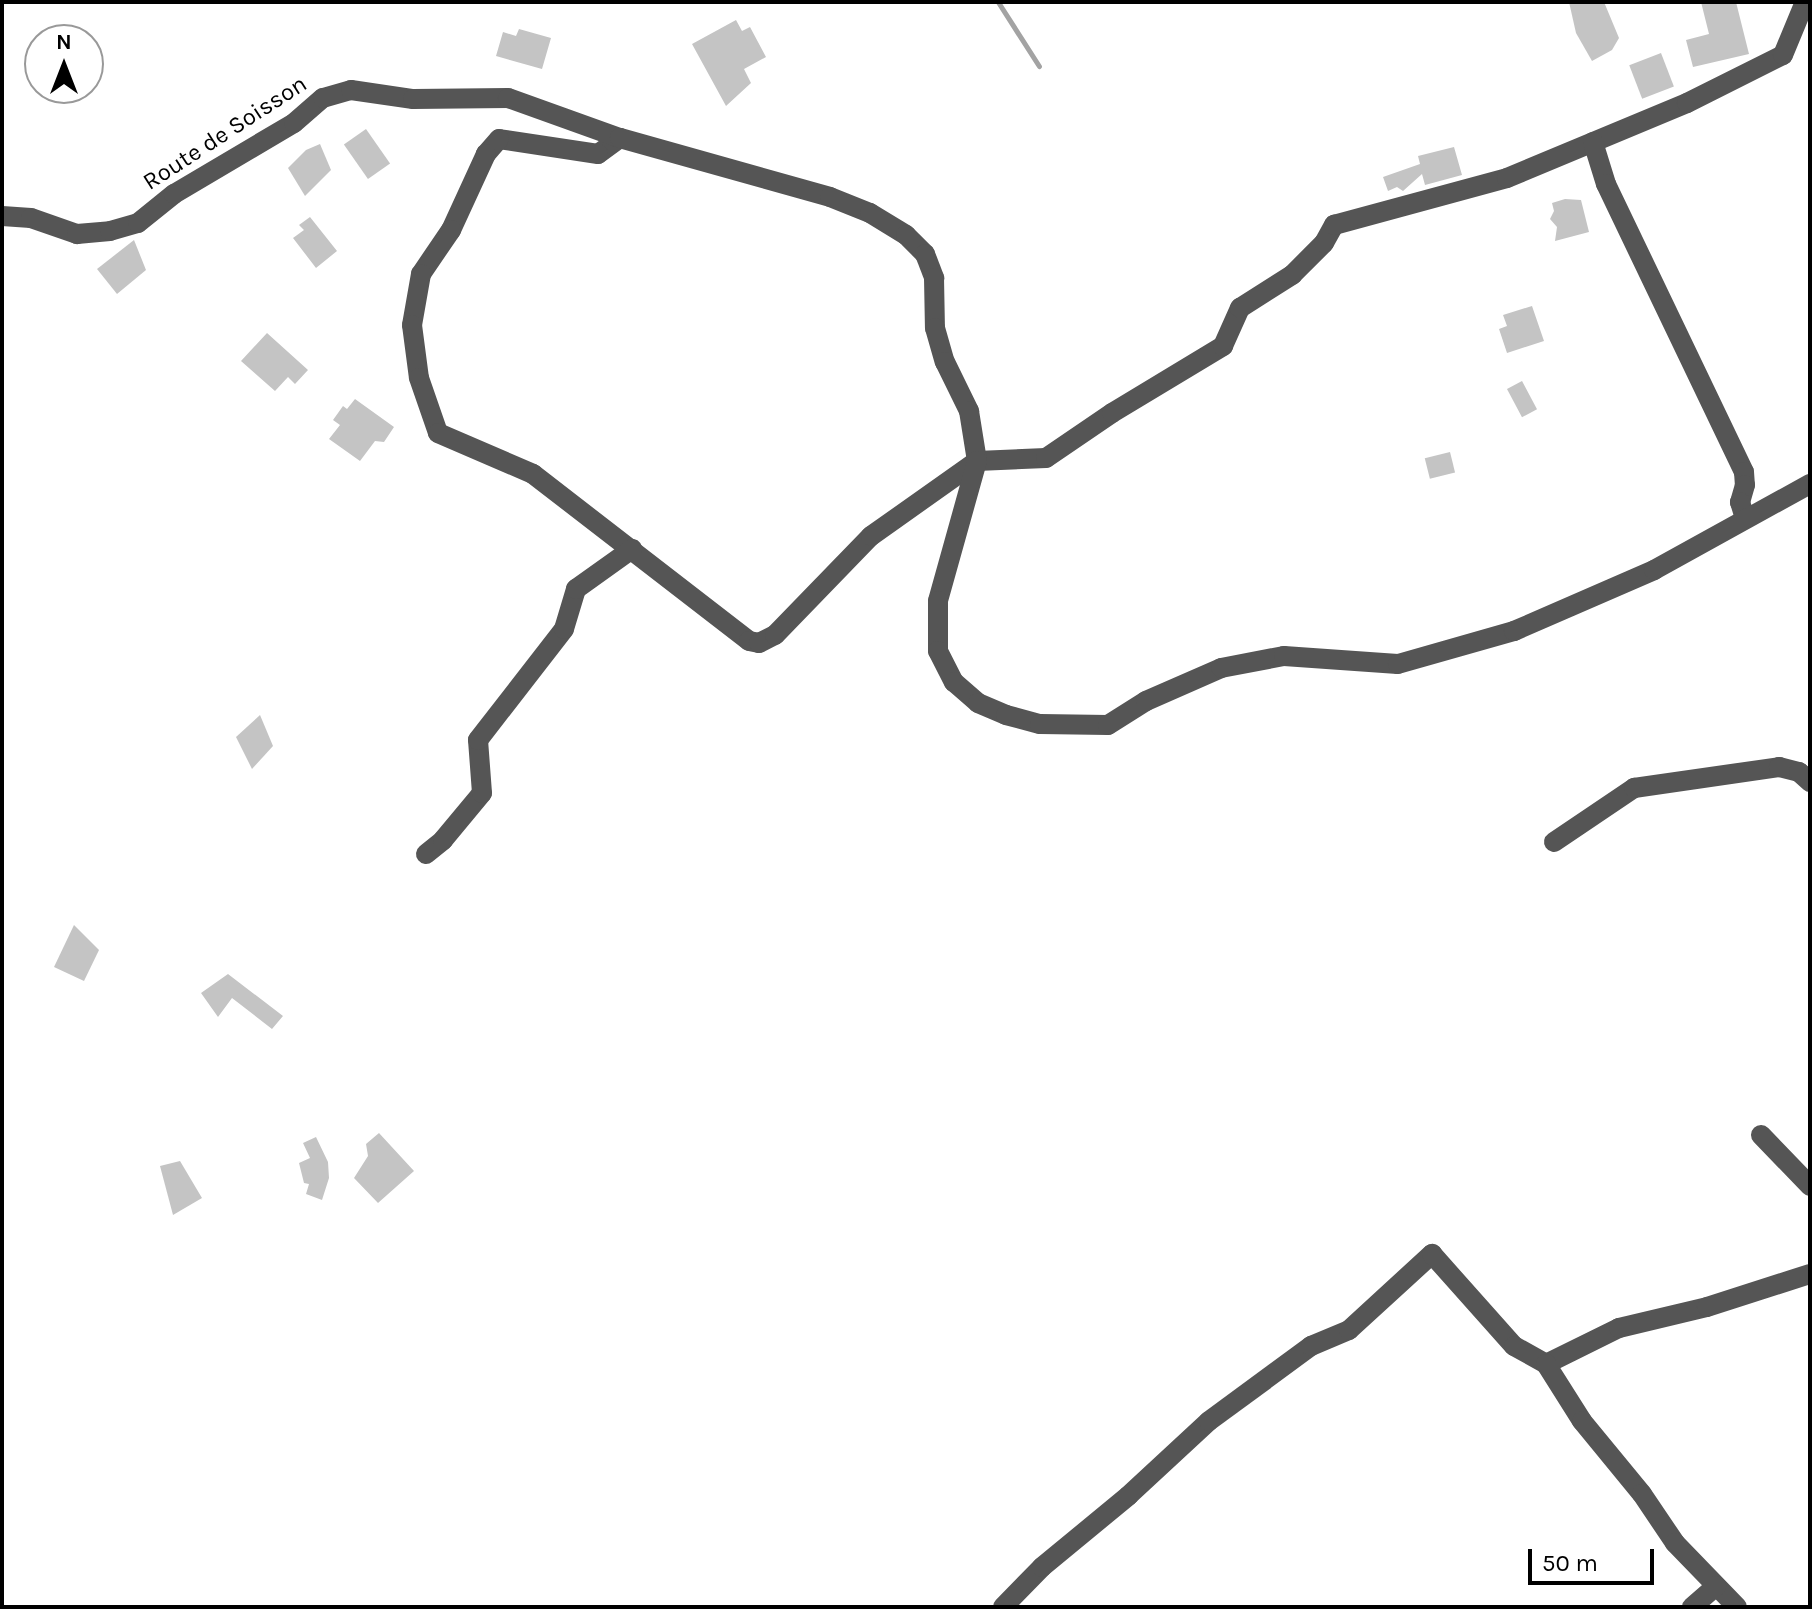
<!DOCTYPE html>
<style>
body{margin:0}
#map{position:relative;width:1812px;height:1609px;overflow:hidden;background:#fff;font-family:Karla,sans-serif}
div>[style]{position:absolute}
.stream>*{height:5px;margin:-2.5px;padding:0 2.5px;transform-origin:2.5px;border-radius:2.5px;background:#a3a3a3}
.building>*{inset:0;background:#c4c4c4;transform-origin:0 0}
.minor>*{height:20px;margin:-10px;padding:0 10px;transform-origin:10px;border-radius:10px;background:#555}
span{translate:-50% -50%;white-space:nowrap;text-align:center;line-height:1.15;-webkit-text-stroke:6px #fff;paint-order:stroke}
.street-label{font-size:24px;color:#000}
.frame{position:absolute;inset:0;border:4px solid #000;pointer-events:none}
.north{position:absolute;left:24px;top:24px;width:80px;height:80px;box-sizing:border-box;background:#fff;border:2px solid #999;border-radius:50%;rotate:0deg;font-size:22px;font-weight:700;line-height:32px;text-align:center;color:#000}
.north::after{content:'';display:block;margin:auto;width:28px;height:36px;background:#000;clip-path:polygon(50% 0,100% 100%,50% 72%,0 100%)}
.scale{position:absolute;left:1528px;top:1549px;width:126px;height:36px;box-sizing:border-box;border:4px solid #000;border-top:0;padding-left:10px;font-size:24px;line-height:28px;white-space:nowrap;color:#000;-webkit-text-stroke:6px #fff;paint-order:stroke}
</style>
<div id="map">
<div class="stream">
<i style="left:998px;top:2px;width:76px;rotate:57.4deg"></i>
</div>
<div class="building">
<i style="clip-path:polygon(1569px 2px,1604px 2px,1619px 38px,1612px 50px,1592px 61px,1576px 33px)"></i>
<i style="clip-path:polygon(1701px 2px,1736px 2px,1749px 54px,1693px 67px,1686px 40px,1709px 34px)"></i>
<i style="clip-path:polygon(736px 20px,742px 31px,750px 27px,766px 57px,744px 69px,751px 83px,726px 106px,692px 44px)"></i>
<i style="clip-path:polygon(519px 29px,551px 38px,542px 69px,496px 56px,503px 32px,516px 36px)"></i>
<i style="left:1661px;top:53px;width:36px;height:34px;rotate:69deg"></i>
<i style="left:366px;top:129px;width:42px;height:27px;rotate:55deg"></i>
<i style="clip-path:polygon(320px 144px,331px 170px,305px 196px,288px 168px,306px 150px)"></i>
<i style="clip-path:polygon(1454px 147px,1462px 175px,1425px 185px,1422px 174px,1403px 191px,1397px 187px,1388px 191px,1383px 177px,1420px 164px,1418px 156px)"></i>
<i style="clip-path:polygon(1565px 199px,1581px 200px,1589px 232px,1555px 241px,1557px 227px,1550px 219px,1554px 211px,1552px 203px)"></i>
<i style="clip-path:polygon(310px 217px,337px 251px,316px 268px,293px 238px,304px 230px,299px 225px)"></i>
<i style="clip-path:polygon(134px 240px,146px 270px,117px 294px,97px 269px)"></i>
<i style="clip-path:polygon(1532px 306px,1544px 341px,1507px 353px,1499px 329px,1507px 326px,1503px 315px)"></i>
<i style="clip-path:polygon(267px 333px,308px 370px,295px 384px,288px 377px,275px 391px,241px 361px)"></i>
<i style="left:1522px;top:381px;width:32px;height:17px;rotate:62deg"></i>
<i style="clip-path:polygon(355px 399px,394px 427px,384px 442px,375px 441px,360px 461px,329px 439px,340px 425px,333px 420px,343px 406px,347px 409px)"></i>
<i style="left:1450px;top:452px;width:21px;height:26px;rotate:76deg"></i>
<i style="clip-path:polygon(260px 715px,273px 746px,252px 769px,236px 737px)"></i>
<i style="clip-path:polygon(74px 925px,99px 950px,84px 981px,54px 967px)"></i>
<i style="clip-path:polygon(228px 974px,283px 1016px,272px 1029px,232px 998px,218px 1017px,201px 993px)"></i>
<i style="clip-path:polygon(379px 1133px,414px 1171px,378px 1203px,354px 1178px,368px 1156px,366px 1144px)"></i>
<i style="clip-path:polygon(316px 1137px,328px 1162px,329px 1178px,322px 1200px,306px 1194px,309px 1184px,304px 1183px,299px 1163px,310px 1158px,303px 1143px)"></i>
<i style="clip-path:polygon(180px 1161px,202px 1198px,173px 1215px,160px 1166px)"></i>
</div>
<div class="minor">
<i style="left:620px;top:138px;width:27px;rotate:144deg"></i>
<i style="left:598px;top:154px;width:100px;rotate:-171.4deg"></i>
<i style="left:499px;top:139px;width:20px;rotate:131deg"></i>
<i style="left:486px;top:154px;width:84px;rotate:114.7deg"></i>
<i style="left:451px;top:230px;width:53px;rotate:124.3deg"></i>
<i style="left:421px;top:274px;width:52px;rotate:100deg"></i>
<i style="left:412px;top:325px;width:53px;rotate:82.5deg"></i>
<i style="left:419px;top:378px;width:58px;rotate:70.9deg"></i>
<i style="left:438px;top:433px;width:103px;rotate:23.3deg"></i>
<i style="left:533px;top:474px;width:273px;rotate:37.7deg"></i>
<i style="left:749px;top:641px;width:10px;rotate:11deg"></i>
<i style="left:759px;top:643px;width:18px;rotate:-27deg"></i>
<i style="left:775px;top:635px;width:138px;rotate:-45.9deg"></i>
<i style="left:871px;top:536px;width:130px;rotate:-35.3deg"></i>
<i style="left:977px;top:461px;width:69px;rotate:-2.5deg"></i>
<i style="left:1046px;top:458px;width:80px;rotate:-34.3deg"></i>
<i style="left:1112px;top:413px;width:130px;rotate:-31.1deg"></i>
<i style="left:1223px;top:346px;width:42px;rotate:-65.9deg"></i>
<i style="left:1240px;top:308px;width:62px;rotate:-32.4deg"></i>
<i style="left:1292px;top:275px;width:45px;rotate:-45deg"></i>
<i style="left:1324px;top:243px;width:21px;rotate:-61deg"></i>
<i style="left:1334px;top:225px;width:179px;rotate:-15.2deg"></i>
<i style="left:1507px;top:178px;width:195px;rotate:-22.6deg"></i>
<i style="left:1687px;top:103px;width:107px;rotate:-26.6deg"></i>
<i style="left:1783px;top:55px;width:57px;rotate:-67.5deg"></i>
<i style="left:1593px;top:142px;width:44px;rotate:72.8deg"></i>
<i style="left:1606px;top:184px;width:319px;rotate:64.4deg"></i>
<i style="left:1744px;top:472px;width:13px;rotate:86deg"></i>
<i style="left:1745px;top:485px;width:18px;rotate:106deg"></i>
<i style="left:1740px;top:502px;width:17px;rotate:73deg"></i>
<i style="left:2px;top:216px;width:29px;rotate:4deg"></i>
<i style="left:31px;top:218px;width:49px;rotate:19.2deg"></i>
<i style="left:77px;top:234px;width:33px;rotate:-5deg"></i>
<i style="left:110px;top:231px;width:29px;rotate:-16deg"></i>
<i style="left:138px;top:223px;width:46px;rotate:-38.9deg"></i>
<i style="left:174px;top:194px;width:139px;rotate:-30.6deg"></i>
<i style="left:294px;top:123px;width:38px;rotate:-41deg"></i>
<i style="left:323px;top:98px;width:29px;rotate:-16deg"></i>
<i style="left:351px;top:90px;width:63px;rotate:8.3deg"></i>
<i style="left:413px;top:99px;width:95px;rotate:-0.6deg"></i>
<i style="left:508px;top:98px;width:119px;rotate:19.7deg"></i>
<i style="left:620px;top:138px;width:218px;rotate:15.7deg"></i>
<i style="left:830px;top:197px;width:43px;rotate:21.8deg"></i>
<i style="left:870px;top:213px;width:42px;rotate:31.4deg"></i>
<i style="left:906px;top:235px;width:27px;rotate:45deg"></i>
<i style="left:925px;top:254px;width:26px;rotate:69deg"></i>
<i style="left:934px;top:278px;width:50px;rotate:88.9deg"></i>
<i style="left:935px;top:328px;width:35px;rotate:74deg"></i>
<i style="left:945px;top:362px;width:55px;rotate:63.9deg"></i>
<i style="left:969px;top:411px;width:51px;rotate:80.9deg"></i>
<i style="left:977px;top:461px;width:145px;rotate:105.6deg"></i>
<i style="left:938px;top:601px;width:50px;rotate:90deg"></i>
<i style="left:938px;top:651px;width:35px;rotate:63deg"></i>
<i style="left:954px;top:682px;width:32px;rotate:41deg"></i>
<i style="left:978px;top:703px;width:30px;rotate:23deg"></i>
<i style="left:1006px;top:715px;width:35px;rotate:15deg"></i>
<i style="left:1040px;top:724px;width:68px;rotate:0.8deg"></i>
<i style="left:1108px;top:725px;width:45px;rotate:-32.3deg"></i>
<i style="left:1146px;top:701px;width:82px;rotate:-23.7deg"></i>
<i style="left:1221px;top:668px;width:64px;rotate:-10.8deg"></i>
<i style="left:1284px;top:656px;width:114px;rotate:4deg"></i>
<i style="left:1398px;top:664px;width:121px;rotate:-15.9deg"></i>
<i style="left:1514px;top:631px;width:153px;rotate:-23.5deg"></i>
<i style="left:1654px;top:570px;width:178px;rotate:-28.9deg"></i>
<i style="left:1554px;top:842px;width:97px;rotate:-34deg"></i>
<i style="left:1634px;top:788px;width:147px;rotate:-8.2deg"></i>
<i style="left:1779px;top:767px;width:21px;rotate:14deg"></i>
<i style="left:1799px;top:772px;width:15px;rotate:42deg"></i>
<i style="left:426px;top:854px;width:22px;rotate:-39deg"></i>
<i style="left:443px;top:840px;width:61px;rotate:-50.3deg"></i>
<i style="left:482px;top:793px;width:53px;rotate:-94.3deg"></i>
<i style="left:478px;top:740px;width:140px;rotate:-52.2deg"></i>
<i style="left:564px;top:629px;width:42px;rotate:-73.3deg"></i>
<i style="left:576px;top:589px;width:69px;rotate:-35.5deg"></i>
<i style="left:1761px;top:1135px;width:71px;rotate:46.1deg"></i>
<i style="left:1546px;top:1364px;width:81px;rotate:-26.3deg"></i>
<i style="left:1619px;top:1328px;width:90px;rotate:-13.4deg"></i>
<i style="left:1707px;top:1307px;width:108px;rotate:-17.8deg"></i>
<i style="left:1003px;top:1607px;width:56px;rotate:-45.7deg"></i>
<i style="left:1042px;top:1567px;width:112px;rotate:-39.5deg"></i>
<i style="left:1128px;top:1496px;width:110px;rotate:-42.8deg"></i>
<i style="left:1209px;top:1421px;width:127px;rotate:-36.3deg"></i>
<i style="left:1311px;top:1346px;width:41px;rotate:-22.8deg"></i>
<i style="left:1349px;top:1330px;width:113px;rotate:-42.5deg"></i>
<i style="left:1432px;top:1254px;width:123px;rotate:48.3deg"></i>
<i style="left:1514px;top:1346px;width:37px;rotate:29deg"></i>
<i style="left:1546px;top:1364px;width:67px;rotate:57.7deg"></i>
<i style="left:1582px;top:1421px;width:94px;rotate:50.6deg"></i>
<i style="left:1642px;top:1494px;width:59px;rotate:56deg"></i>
<i style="left:1675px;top:1543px;width:89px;rotate:45.9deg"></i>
<i style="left:1692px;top:1607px;width:32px;rotate:-41deg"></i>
</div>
<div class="street-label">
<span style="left:225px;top:133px;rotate:-33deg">Route de Soisson</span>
</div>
<div class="frame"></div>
<div class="north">N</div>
<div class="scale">50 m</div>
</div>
